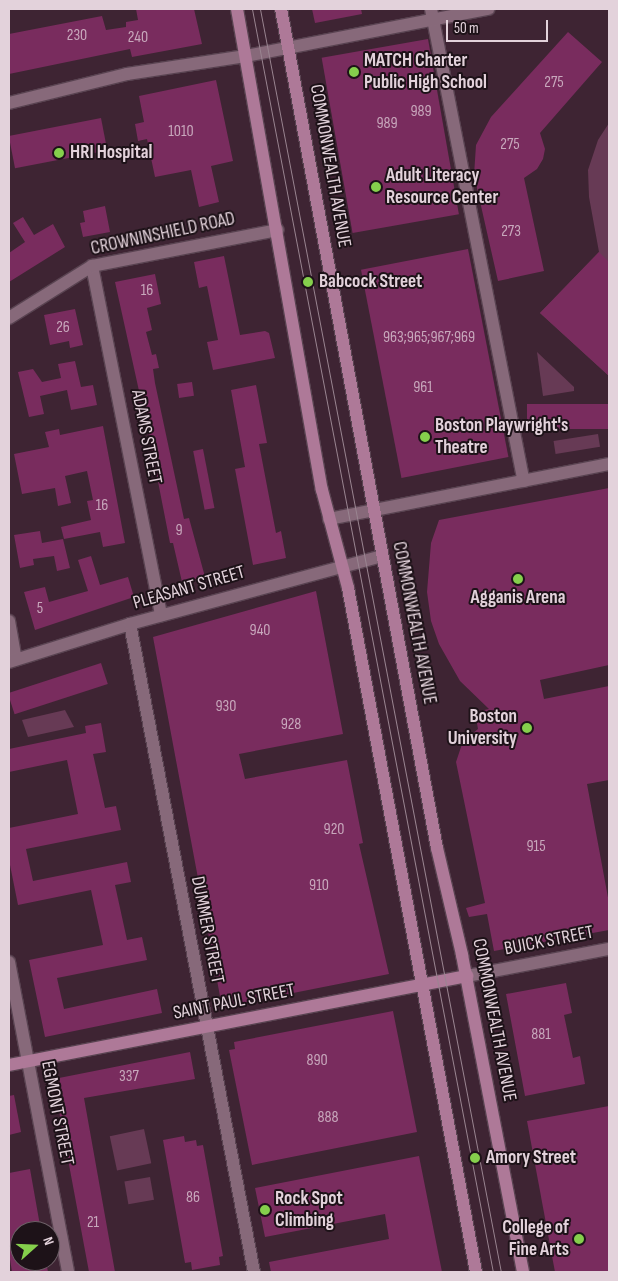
<!DOCTYPE html>
<style>
body{margin:0}
#map{position:relative;width:618px;height:1281px;overflow:hidden;background:#3e2433;font-family:"Sofia Sans Condensed",sans-serif}
div>[style]{position:absolute}
.green>*{inset:0;background:#673a55;transform-origin:0 0}
.building>*{inset:0;background:#792c5e;transform-origin:0 0}
.roads{filter:drop-shadow(1px 0 #594351) drop-shadow(-1px 0 #594351) drop-shadow(0 1px #594351) drop-shadow(0 -1px #594351)}
.minor>*{height:12px;margin:-6px;padding:0 6px;transform-origin:6px;border-radius:6px;background:#87697a}
.major>*{height:12px;margin:-6px;padding:0 6px;transform-origin:6px;border-radius:6px;background:#ae7998}
.tram>*{height:1px;margin:-0.5px;padding:0 0.5px;transform-origin:0.5px;border-radius:0.5px;background:#9a8591}
.dots>*{width:14px;height:14px;translate:-50% -50%;box-sizing:border-box;border:2px solid #1d1218;border-radius:50%}
span{translate:-50% -50%;white-space:nowrap;text-align:center;line-height:1.15;-webkit-text-stroke:4px #1d1218;paint-order:stroke}
.number-label{font-size:16px;color:#c8a8bc}
.number-label span{-webkit-text-stroke-width:0}
.poi-label{font-size:19px;color:#e3d2db;font-weight:700}
.left{translate:0 -50%;text-align:left}
.right{translate:-100% -50%;text-align:right}
.street-label{font-size:19px;color:#e3d2db}
.frame{position:absolute;inset:0;border:10px solid #e3d2db;pointer-events:none}
.north{position:absolute;left:10px;top:1221px;width:50px;height:50px;box-sizing:border-box;background:#1d1218;border:1px solid #6c5f66;border-radius:50%;rotate:70deg;font-size:14px;font-weight:700;line-height:20px;text-align:center;color:#e3d2db}
.north::after{content:'';display:block;margin:auto;width:18px;height:22px;background:#85cf4c;clip-path:polygon(50% 0,100% 100%,50% 72%,0 100%)}
.scale{position:absolute;left:446px;top:20px;width:102px;height:22px;box-sizing:border-box;border:2px solid #e3d2db;border-top:0;padding-left:6px;font-size:15px;line-height:18px;white-space:nowrap;color:#e3d2db;-webkit-text-stroke:4px #1d1218;paint-order:stroke}
</style>
<div id="map">
<div class="green">
<i style="clip-path:polygon(609px 123px,609px 376px,540px 313px,599px 252px,589px 197px,588px 170px,598px 140px)"></i>
<i style="clip-path:polygon(537px 352px,574px 387px,574px 391px,543px 396px)"></i>
<i style="left:598px;top:434px;width:13px;height:45px;rotate:81deg"></i>
<i style="clip-path:polygon(65px 710px,74px 727px,28px 737px,22px 720px)"></i>
<i style="left:144px;top:1129px;width:35px;height:35px;rotate:78deg"></i>
<i style="left:150px;top:1177px;width:23px;height:26px;rotate:80deg"></i>
</div>
<div class="building">
<i style="clip-path:polygon(136px 9px,194px 9px,202px 44px,132px 57px,130px 49px,9px 74px,9px 34px,102px 16px,106px 30px,126px 27px,126px 22px,138px 20px)"></i>
<i style="clip-path:polygon(312px 9px,361px 9px,362px 14px,315px 23px)"></i>
<i style="clip-path:polygon(568px 32px,602px 62px,540px 133px,545px 149px,543px 159px,537px 169px,524px 178px,544px 271px,498px 281px,474px 175px,476px 145px,491px 117px)"></i>
<i style="left:428px;top:39px;width:178px;height:108px;rotate:80deg"></i>
<i style="clip-path:polygon(216px 80px,233px 161px,211px 166px,219px 202px,199px 207px,191px 170px,155px 177px,147px 139px,138px 141px,135px 124px,144px 122px,139px 96px)"></i>
<i style="left:101px;top:118px;width:33px;height:94px;rotate:79deg"></i>
<i style="clip-path:polygon(105px 206px,110px 232px,83px 237px,80px 223px,85px 222px,83px 211px)"></i>
<i style="clip-path:polygon(23px 217px,34px 235px,53px 224px,65px 247px,9px 282px,9px 253px,25px 242px,13px 223px)"></i>
<i style="left:468px;top:249px;width:212px;height:109px;rotate:79deg"></i>
<i style="clip-path:polygon(599px 252px,609px 262px,609px 376px,540px 313px)"></i>
<i style="clip-path:polygon(224px 256px,240px 335px,265px 331px,269px 333px,275px 358px,213px 370px,207px 342px,218px 340px,207px 286px,199px 288px,194px 262px)"></i>
<i style="clip-path:polygon(155px 274px,161px 304px,147px 308px,152px 330px,146px 332px,152px 355px,156px 354px,159px 368px,153px 369px,155px 383px,184px 519px,189px 518px,205px 577px,182px 582px,173px 543px,170px 543px,146px 420px,140px 421px,136px 401px,141px 400px,115px 282px)"></i>
<i style="clip-path:polygon(75px 309px,83px 345px,70px 348px,69px 341px,50px 345px,44px 315px)"></i>
<i style="clip-path:polygon(75px 361px,81px 387px,93px 385px,97px 405px,71px 410px,67px 390px,40px 396px,44px 414px,29px 417px,18px 372px,33px 369px,42px 382px,61px 378px,58px 364px)"></i>
<i style="left:192px;top:382px;width:14px;height:15px;rotate:82deg"></i>
<i style="clip-path:polygon(256px 385px,267px 443px,259px 444px,276px 533px,281px 531px,286px 558px,253px 565px,235px 469px,245px 467px,231px 390px)"></i>
<i style="left:609px;top:404px;width:25px;height:82px;rotate:90deg"></i>
<i style="clip-path:polygon(103px 426px,125px 543px,103px 547px,100px 532px,64px 539px,61px 527px,91px 520px,87px 501px,93px 500px,87px 471px,65px 476px,71px 503px,58px 506px,55px 488px,22px 494px,14px 454px,49px 447px,45px 432px,59px 429px,60px 435px)"></i>
<i style="left:203px;top:449px;width:60px;height:10px;rotate:79deg"></i>
<i style="clip-path:polygon(609px 488px,609px 665px,540px 680px,544px 699px,609px 686px,609px 780px,587px 784px,609px 903px,609px 930px,494px 951px,487px 914px,469px 917px,466px 908px,485px 903px,456px 762px,463px 741px,478px 729px,475px 712px,489px 709px,460px 681px,439px 644px,431px 621px,427px 592px,431px 543px,439px 520px)"></i>
<i style="clip-path:polygon(40px 531px,42px 543px,63px 539px,70px 568px,57px 571px,54px 556px,33px 559px,34px 565px,20px 568px,14px 535px)"></i>
<i style="clip-path:polygon(91px 556px,100px 585px,128px 577px,134px 597px,35px 630px,24px 592px,45px 587px,49px 602px,88px 591px,78px 560px)"></i>
<i style="clip-path:polygon(316px 591px,343px 734px,239px 754px,245px 779px,347px 760px,363px 843px,359px 844px,389px 974px,222px 1007px,153px 637px)"></i>
<i style="left:101px;top:663px;width:22px;height:98px;rotate:72deg"></i>
<i style="clip-path:polygon(101px 723px,106px 752px,93px 754px,105px 808px,116px 806px,121px 830px,26px 849px,33px 881px,127px 862px,131px 882px,115px 885px,127px 940px,142px 937px,147px 960px,57px 978px,64px 1009px,157px 989px,162px 1013px,45px 1037px,29px 960px,103px 945px,91px 890px,18px 905px,9px 860px,9px 828px,78px 814px,67px 760px,9px 772px,9px 749px,86px 733px,85px 726px)"></i>
<i style="clip-path:polygon(566px 983px,572px 1013px,564px 1015px,573px 1058px,580px 1056px,585px 1084px,525px 1096px,506px 994px)"></i>
<i style="clip-path:polygon(393px 1011px,417px 1132px,252px 1165px,229px 1050px,235px 1049px,234px 1042px)"></i>
<i style="clip-path:polygon(190px 1052px,195px 1079px,84px 1098px,115px 1272px,89px 1272px,59px 1111px,66px 1109px,59px 1078px)"></i>
<i style="clip-path:polygon(14px 1095px,21px 1132px,9px 1135px,9px 1096px)"></i>
<i style="clip-path:polygon(609px 1106px,609px 1272px,555px 1272px,527px 1121px)"></i>
<i style="clip-path:polygon(184px 1136px,185px 1142px,196px 1140px,197px 1146px,203px 1145px,223px 1256px,219px 1257px,220px 1265px,192px 1270px,191px 1262px,185px 1263px,163px 1140px)"></i>
<i style="clip-path:polygon(419px 1156px,442px 1272px,271px 1272px,269px 1262px,389px 1239px,385px 1214px,265px 1237px,255px 1188px)"></i>
<i style="clip-path:polygon(30px 1169px,41px 1231px,20px 1231px,20px 1261px,46px 1261px,48px 1272px,12px 1272px,9px 1253px,9px 1173px)"></i>
</div>
<div class="roads">
<div class="minor">
<i style="left:431px;top:9px;width:481px;rotate:78.9deg"></i>
<i style="left:9px;top:103px;width:122px;rotate:-13.8deg"></i>
<i style="left:127px;top:74px;width:120px;rotate:-8.6deg"></i>
<i style="left:246px;top:56px;width:247px;rotate:-11deg"></i>
<i style="left:92px;top:266px;width:356px;rotate:78.8deg"></i>
<i style="left:9px;top:318px;width:98px;rotate:-32.1deg"></i>
<i style="left:92px;top:266px;width:189px;rotate:-11deg"></i>
<i style="left:329px;top:519px;width:285px;rotate:-11.1deg"></i>
<i style="left:9px;top:621px;width:39px;rotate:80deg"></i>
<i style="left:130px;top:624px;width:660px;rotate:79.17deg"></i>
<i style="left:9px;top:662px;width:127px;rotate:-17.4deg"></i>
<i style="left:130px;top:624px;width:261px;rotate:-15.1deg"></i>
<i style="left:9px;top:962px;width:316px;rotate:79.2deg"></i>
<i style="left:467px;top:976px;width:145px;rotate:-10.8deg"></i>
</div>
<div class="major">
<i style="left:237px;top:9px;width:488px;rotate:80deg"></i>
<i style="left:322px;top:490px;width:101px;rotate:75.1deg"></i>
<i style="left:348px;top:588px;width:696px;rotate:79.4deg"></i>
<i style="left:281px;top:9px;width:853px;rotate:79.47deg"></i>
<i style="left:437px;top:848px;width:110px;rotate:76.8deg"></i>
<i style="left:462px;top:955px;width:323px;rotate:79.1deg"></i>
<i style="left:9px;top:1065px;width:467px;rotate:-11deg"></i>
</div>
</div>
<div class="tram">
<i style="left:252px;top:9px;width:1286px;rotate:79.2deg"></i>
<i style="left:260px;top:9px;width:1286px;rotate:79.2deg"></i>
</div>
<div class="dots">
<i style="left:354px;top:72px;background:#85cf4c"></i>
<i style="left:59px;top:153px;background:#85cf4c"></i>
<i style="left:376px;top:187px;background:#85cf4c"></i>
<i style="left:308px;top:282px;background:#85cf4c"></i>
<i style="left:425px;top:437px;background:#85cf4c"></i>
<i style="left:518px;top:579px;background:#85cf4c"></i>
<i style="left:527px;top:728px;background:#85cf4c"></i>
<i style="left:475px;top:1158px;background:#85cf4c"></i>
<i style="left:265px;top:1210px;background:#85cf4c"></i>
<i style="left:579px;top:1239px;background:#85cf4c"></i>
</div>
<div class="number-label">
<span style="left:77px;top:36px">230</span>
<span style="left:138px;top:38px">240</span>
<span style="left:554px;top:83px">275</span>
<span style="left:421px;top:112px">989</span>
<span style="left:387px;top:124px">989</span>
<span style="left:181px;top:132px">1010</span>
<span style="left:510px;top:145px">275</span>
<span style="left:511px;top:232px">273</span>
<span style="left:147px;top:291px">16</span>
<span style="left:63px;top:328px">26</span>
<span style="left:429px;top:338px">963;965;967;969</span>
<span style="left:423px;top:388px">961</span>
<span style="left:102px;top:506px">16</span>
<span style="left:179px;top:531px">9</span>
<span style="left:40px;top:609px">5</span>
<span style="left:260px;top:631px">940</span>
<span style="left:226px;top:707px">930</span>
<span style="left:291px;top:725px">928</span>
<span style="left:334px;top:830px">920</span>
<span style="left:536px;top:847px">915</span>
<span style="left:319px;top:886px">910</span>
<span style="left:541px;top:1035px">881</span>
<span style="left:317px;top:1061px">890</span>
<span style="left:129px;top:1077px">337</span>
<span style="left:328px;top:1118px">888</span>
<span style="left:193px;top:1198px">86</span>
<span style="left:93px;top:1223px">21</span>
</div>
<div class="poi-label">
<span class="left" style="left:364px;top:72px">MATCH Charter<br>Public High School</span>
<span class="left" style="left:70px;top:153px">HRI Hospital</span>
<span class="left" style="left:386px;top:187px">Adult Literacy<br>Resource Center</span>
<span class="left" style="left:319px;top:282px">Babcock Street</span>
<span class="left" style="left:435px;top:437px">Boston Playwright's<br>Theatre</span>
<span style="left:518px;top:598px">Agganis Arena</span>
<span class="right" style="left:517px;top:728px">Boston<br>University</span>
<span class="left" style="left:486px;top:1158px">Amory Street</span>
<span class="left" style="left:275px;top:1210px">Rock Spot<br>Climbing</span>
<span class="right" style="left:569px;top:1239px">College of<br>Fine Arts</span>
</div>
<div class="street-label">
<span style="left:330px;top:166px;rotate:80deg">COMMONWEALTH AVENUE</span>
<span style="left:163px;top:234px;rotate:-12deg">CROWNINSHIELD ROAD</span>
<span style="left:146px;top:437px;rotate:79deg">ADAMS STREET</span>
<span style="left:189px;top:588px;rotate:-16deg">PLEASANT STREET</span>
<span style="left:414px;top:623px;rotate:79deg">COMMONWEALTH AVENUE</span>
<span style="left:207px;top:930px;rotate:79deg">DUMMER STREET</span>
<span style="left:549px;top:941px;rotate:-11deg">BUICK STREET</span>
<span style="left:234px;top:1002px;rotate:-11deg">SAINT PAUL STREET</span>
<span style="left:494px;top:1020px;rotate:79deg">COMMONWEALTH AVENUE</span>
<span style="left:57px;top:1113px;rotate:79deg">EGMONT STREET</span>
</div>
<div class="frame"></div>
<div class="north">N</div>
<div class="scale">50 m</div>
</div>
